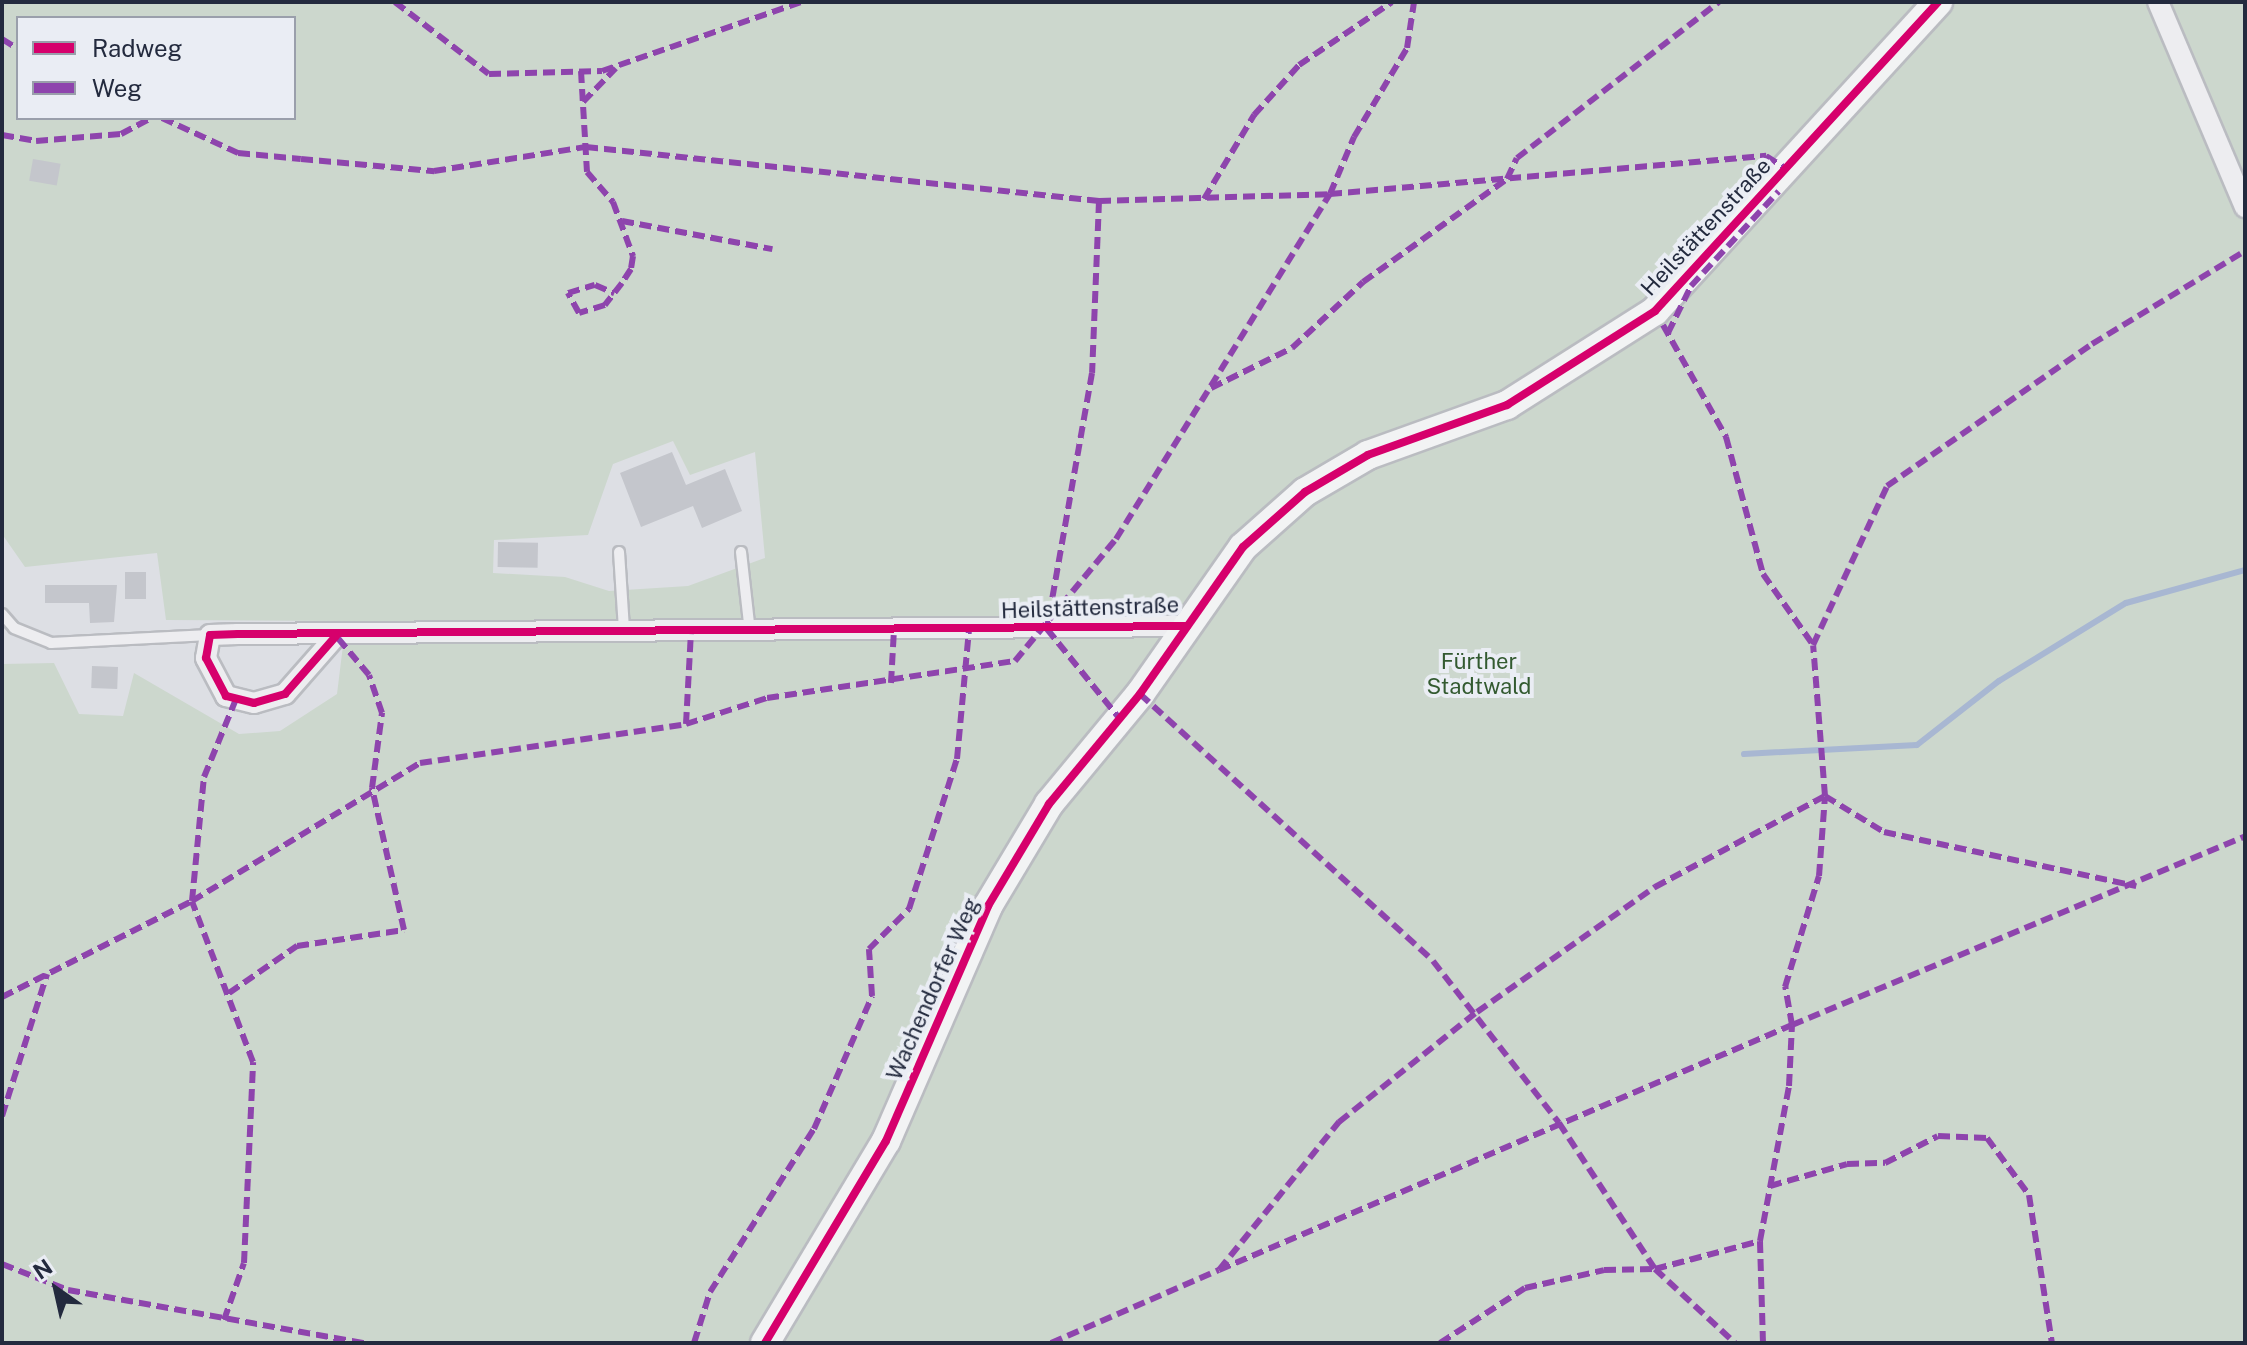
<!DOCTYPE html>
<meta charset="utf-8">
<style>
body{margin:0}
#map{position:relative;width:2247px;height:1345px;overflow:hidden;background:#dddfe4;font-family:"Public Sans",sans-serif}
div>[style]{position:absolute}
.green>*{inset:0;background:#ccd7cd}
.stream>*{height:6px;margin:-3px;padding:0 3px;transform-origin:3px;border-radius:3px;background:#a8b7d2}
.building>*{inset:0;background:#c4c6cc;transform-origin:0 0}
.roads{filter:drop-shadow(2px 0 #babcc1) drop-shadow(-2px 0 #babcc1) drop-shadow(0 2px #babcc1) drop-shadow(0 -2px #babcc1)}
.lane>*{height:10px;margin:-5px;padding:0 5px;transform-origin:5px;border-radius:5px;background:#ededf0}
.street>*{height:20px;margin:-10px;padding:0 10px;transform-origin:10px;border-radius:10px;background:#ededf0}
.secondary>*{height:28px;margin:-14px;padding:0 14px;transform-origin:14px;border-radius:14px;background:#f2f3f4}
.quiet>*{height:6px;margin-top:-3px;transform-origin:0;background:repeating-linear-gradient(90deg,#8e44ad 0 12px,transparent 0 18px)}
.cycleway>*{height:8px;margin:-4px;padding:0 4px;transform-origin:4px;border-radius:4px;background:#d6006c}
span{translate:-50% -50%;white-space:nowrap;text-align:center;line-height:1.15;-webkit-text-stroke:8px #eaedf4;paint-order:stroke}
.street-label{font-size:22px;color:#232a3e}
.park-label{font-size:22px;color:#335a30}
.frame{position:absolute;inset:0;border:4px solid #232a3e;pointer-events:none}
.legend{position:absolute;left:16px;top:16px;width:280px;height:104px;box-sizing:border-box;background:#eaedf4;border:2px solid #9a9fab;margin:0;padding:10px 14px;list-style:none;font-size:24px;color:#232a3e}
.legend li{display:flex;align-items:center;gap:16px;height:40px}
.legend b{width:40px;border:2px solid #9a9fab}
.north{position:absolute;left:16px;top:1249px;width:80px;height:80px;-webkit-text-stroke:6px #eaedf4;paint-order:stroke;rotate:326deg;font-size:22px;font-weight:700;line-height:32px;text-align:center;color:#232a3e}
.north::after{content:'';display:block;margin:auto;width:28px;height:36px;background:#232a3e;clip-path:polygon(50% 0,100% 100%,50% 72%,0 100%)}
</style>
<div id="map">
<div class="green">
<i style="clip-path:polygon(evenodd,2px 2px,2245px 2px,2245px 1343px,2px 1343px,2px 664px,54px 663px,79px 714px,123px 716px,134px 673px,239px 734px,280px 731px,337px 694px,346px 621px,166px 620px,157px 553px,25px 567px,2px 534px,2px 2px,18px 18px,294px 18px,294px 118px,18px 118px,18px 18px,2px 2px,673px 441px,690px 475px,755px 452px,765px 558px,688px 586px,609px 591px,565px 577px,493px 573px,494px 540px,588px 535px,613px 464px,673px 441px)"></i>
</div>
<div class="stream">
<i style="left:1744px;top:754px;width:173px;rotate:-3deg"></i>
<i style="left:1917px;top:745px;width:104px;rotate:-38deg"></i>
<i style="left:1999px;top:681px;width:149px;rotate:-31.6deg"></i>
<i style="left:2126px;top:603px;width:123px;rotate:-15.5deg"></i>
</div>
<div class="building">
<i style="left:33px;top:159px;width:28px;height:22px;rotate:10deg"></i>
<i style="clip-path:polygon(672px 452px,686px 485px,725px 469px,742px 511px,702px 528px,693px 506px,641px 527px,620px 473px)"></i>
<i style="left:498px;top:542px;width:40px;height:25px;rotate:1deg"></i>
<i style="left:125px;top:572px;width:21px;height:27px"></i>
<i style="clip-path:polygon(45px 585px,117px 585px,114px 622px,90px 623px,89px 603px,45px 603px)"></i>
<i style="left:92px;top:666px;width:26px;height:22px;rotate:2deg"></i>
</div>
<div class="roads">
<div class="lane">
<i style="left:619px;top:552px;width:78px;rotate:86.3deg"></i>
<i style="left:741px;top:552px;width:81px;rotate:83.6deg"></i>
<i style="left:2px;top:614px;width:18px;rotate:49deg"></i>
<i style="left:14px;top:628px;width:40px;rotate:22deg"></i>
<i style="left:51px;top:643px;width:159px;rotate:-2.9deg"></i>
</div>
<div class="street">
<i style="left:2158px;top:2px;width:223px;rotate:67deg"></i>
<i style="left:336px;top:636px;width:77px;rotate:131.3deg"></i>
<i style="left:285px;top:694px;width:32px;rotate:164deg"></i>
<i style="left:254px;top:703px;width:29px;rotate:-166deg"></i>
<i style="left:226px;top:696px;width:43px;rotate:-117.8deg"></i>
<i style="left:206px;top:658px;width:23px;rotate:-80deg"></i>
<i style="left:210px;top:635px;width:28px;rotate:-2deg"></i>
<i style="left:238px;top:634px;width:949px;rotate:-0.48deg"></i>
</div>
<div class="secondary">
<i style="left:765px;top:1343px;width:235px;rotate:-59.1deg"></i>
<i style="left:886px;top:1141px;width:256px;rotate:-66.5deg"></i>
<i style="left:988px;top:906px;width:119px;rotate:-59.1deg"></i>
<i style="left:1049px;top:804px;width:143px;rotate:-50.4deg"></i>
<i style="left:1140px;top:694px;width:179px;rotate:-55deg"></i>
<i style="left:1243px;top:547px;width:83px;rotate:-41.6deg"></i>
<i style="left:1305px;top:492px;width:73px;rotate:-30.4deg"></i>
<i style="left:1368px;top:455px;width:148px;rotate:-19.8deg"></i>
<i style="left:1507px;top:405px;width:175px;rotate:-32.4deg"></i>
<i style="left:1655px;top:311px;width:419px;rotate:-47.5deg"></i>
</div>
</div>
<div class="quiet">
<i style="left:395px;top:2px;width:118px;rotate:37.5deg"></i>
<i style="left:489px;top:74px;width:113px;rotate:-1.5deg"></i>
<i style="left:602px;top:71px;width:211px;rotate:-19.1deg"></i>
<i style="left:2px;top:39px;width:19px;rotate:32deg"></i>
<i style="left:581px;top:71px;width:101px;rotate:86.6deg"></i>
<i style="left:587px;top:172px;width:40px;rotate:49deg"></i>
<i style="left:613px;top:202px;width:58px;rotate:69.7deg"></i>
<i style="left:633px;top:256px;width:13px;rotate:99deg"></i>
<i style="left:631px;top:269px;width:17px;rotate:123deg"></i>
<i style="left:622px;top:283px;width:28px;rotate:128deg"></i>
<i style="left:605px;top:305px;width:27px;rotate:163deg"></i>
<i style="left:579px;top:313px;width:23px;rotate:-119deg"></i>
<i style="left:568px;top:293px;width:28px;rotate:-17deg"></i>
<i style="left:595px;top:285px;width:21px;rotate:23deg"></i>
<i style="left:583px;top:102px;width:47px;rotate:-45.9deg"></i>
<i style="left:162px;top:118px;width:84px;rotate:24.7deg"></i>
<i style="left:238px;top:153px;width:63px;rotate:5.4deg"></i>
<i style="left:301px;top:159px;width:134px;rotate:5.2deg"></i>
<i style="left:434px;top:171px;width:154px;rotate:-9deg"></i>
<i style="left:586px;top:147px;width:516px;rotate:6.01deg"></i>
<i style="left:1099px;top:201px;width:231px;rotate:-1.7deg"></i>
<i style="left:1330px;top:194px;width:438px;rotate:-5deg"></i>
<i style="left:1766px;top:156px;width:25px;rotate:32deg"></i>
<i style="left:2px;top:135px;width:35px;rotate:10deg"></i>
<i style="left:36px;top:141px;width:85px;rotate:-4.7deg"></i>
<i style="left:121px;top:134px;width:34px;rotate:-28deg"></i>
<i style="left:1204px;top:199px;width:98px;rotate:-59.2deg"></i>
<i style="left:1254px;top:115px;width:67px;rotate:-48deg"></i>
<i style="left:1299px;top:65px;width:112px;rotate:-34.1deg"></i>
<i style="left:1099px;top:201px;width:172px;rotate:92.3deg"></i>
<i style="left:1092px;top:373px;width:260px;rotate:100deg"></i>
<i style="left:1047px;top:629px;width:116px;rotate:51deg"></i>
<i style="left:622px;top:221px;width:153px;rotate:10.6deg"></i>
<i style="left:1663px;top:325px;width:129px;rotate:60.6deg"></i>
<i style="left:1726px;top:437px;width:142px;rotate:74.9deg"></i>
<i style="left:1763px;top:574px;width:87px;rotate:54.8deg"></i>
<i style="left:1668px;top:333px;width:52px;rotate:-63.9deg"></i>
<i style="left:1691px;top:286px;width:129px;rotate:-47.2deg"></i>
<i style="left:1211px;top:388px;width:90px;rotate:-26.3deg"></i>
<i style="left:1292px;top:348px;width:97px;rotate:-42.9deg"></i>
<i style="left:1363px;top:282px;width:177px;rotate:-35.6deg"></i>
<i style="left:1507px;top:179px;width:23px;rotate:-65deg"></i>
<i style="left:1517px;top:158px;width:255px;rotate:-37.7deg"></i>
<i style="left:891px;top:683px;width:53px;rotate:-86.8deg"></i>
<i style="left:1140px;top:694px;width:396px;rotate:42.3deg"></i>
<i style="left:1433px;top:961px;width:205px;rotate:52.1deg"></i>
<i style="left:1559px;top:1123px;width:175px;rotate:56.7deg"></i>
<i style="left:1655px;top:1269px;width:109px;rotate:42.8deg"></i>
<i style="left:686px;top:724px;width:93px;rotate:-86.9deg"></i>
<i style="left:229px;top:993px;width:83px;rotate:-34.7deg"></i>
<i style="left:297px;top:946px;width:108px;rotate:-8.5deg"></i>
<i style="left:404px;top:930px;width:146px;rotate:-102.7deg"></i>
<i style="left:372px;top:788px;width:76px;rotate:-82.4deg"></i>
<i style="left:382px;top:713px;width:40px;rotate:-108.9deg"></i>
<i style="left:369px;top:675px;width:51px;rotate:-130.2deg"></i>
<i style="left:2px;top:997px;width:213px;rotate:-26.8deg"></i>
<i style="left:192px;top:901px;width:267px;rotate:-31.2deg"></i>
<i style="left:420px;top:763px;width:269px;rotate:-8.3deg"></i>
<i style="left:686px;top:724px;width:85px;rotate:-17.8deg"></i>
<i style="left:767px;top:698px;width:251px;rotate:-8.5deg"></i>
<i style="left:1015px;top:661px;width:158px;rotate:-50.4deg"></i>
<i style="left:1116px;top:539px;width:406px;rotate:-58.2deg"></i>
<i style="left:1330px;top:194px;width:62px;rotate:-67.2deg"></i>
<i style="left:1354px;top:137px;width:104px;rotate:-59.2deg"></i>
<i style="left:1407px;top:48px;width:47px;rotate:-81.3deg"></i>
<i style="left:2px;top:1116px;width:149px;rotate:-72.4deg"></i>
<i style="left:1770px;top:1186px;width:80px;rotate:-15.9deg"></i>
<i style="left:1847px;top:1164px;width:38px;rotate:-2deg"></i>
<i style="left:1885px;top:1163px;width:59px;rotate:-27deg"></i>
<i style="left:1938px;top:1136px;width:49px;rotate:2.3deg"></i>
<i style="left:1987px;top:1138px;width:71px;rotate:53.6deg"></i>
<i style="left:2029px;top:1195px;width:150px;rotate:81.2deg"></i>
<i style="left:2px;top:1264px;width:71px;rotate:21.5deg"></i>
<i style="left:68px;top:1290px;width:301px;rotate:10.2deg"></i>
<i style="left:1219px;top:1270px;width:623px;rotate:-23.15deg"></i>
<i style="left:1792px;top:1025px;width:39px;rotate:-100deg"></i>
<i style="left:1785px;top:987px;width:116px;rotate:-73deg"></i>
<i style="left:1819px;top:876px;width:80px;rotate:-85.7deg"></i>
<i style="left:1825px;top:796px;width:151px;rotate:-94.5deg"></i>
<i style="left:1813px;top:645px;width:175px;rotate:-65deg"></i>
<i style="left:1887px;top:486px;width:249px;rotate:-34.7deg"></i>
<i style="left:2092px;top:344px;width:179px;rotate:-31.3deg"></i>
<i style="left:224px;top:1320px;width:60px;rotate:-70.7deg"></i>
<i style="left:244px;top:1263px;width:201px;rotate:-87.4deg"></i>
<i style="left:253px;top:1062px;width:172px;rotate:-110.8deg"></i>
<i style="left:192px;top:901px;width:125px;rotate:-84.5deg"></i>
<i style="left:204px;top:777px;width:84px;rotate:-67.7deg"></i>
<i style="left:694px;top:1343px;width:53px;rotate:-72.6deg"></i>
<i style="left:710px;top:1292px;width:193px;rotate:-57.5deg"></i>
<i style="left:814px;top:1129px;width:145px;rotate:-66.4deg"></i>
<i style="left:872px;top:996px;width:47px;rotate:-93.7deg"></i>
<i style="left:869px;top:949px;width:57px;rotate:-45deg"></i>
<i style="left:909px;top:909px;width:157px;rotate:-72.3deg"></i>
<i style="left:957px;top:759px;width:131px;rotate:-84.7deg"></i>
<i style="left:1051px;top:1343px;width:183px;rotate:-23.5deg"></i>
<i style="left:1219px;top:1270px;width:191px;rotate:-51deg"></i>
<i style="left:1339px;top:1122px;width:176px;rotate:-38.6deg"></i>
<i style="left:1477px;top:1012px;width:218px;rotate:-35.1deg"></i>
<i style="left:1655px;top:887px;width:193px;rotate:-28.2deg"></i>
<i style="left:1825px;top:796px;width:69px;rotate:31.4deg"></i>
<i style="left:1884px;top:832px;width:258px;rotate:12.1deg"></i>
<i style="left:1440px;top:1343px;width:101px;rotate:-32.9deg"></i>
<i style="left:1525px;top:1288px;width:81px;rotate:-12.8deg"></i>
<i style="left:1604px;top:1270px;width:51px;rotate:-1.1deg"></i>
<i style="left:1655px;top:1269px;width:109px;rotate:-14.9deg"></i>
<i style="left:1763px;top:1343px;width:102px;rotate:-91.7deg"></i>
<i style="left:1760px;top:1241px;width:158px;rotate:-79.4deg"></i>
<i style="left:1789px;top:1086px;width:61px;rotate:-87.2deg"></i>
<i style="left:1792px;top:1025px;width:491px;rotate:-22.6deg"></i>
</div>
<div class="cycleway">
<i style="left:336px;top:636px;width:77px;rotate:131.3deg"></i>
<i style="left:285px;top:694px;width:32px;rotate:164deg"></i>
<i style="left:254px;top:703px;width:29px;rotate:-166deg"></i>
<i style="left:226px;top:696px;width:43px;rotate:-117.8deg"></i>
<i style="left:206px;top:658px;width:23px;rotate:-80deg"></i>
<i style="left:210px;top:635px;width:28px;rotate:-2deg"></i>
<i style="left:238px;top:634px;width:949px;rotate:-0.48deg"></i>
<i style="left:765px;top:1343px;width:235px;rotate:-59.1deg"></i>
<i style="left:886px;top:1141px;width:256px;rotate:-66.5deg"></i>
<i style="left:988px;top:906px;width:119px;rotate:-59.1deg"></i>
<i style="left:1049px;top:804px;width:143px;rotate:-50.4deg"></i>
<i style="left:1140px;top:694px;width:179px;rotate:-55deg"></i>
<i style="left:1243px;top:547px;width:83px;rotate:-41.6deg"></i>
<i style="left:1305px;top:492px;width:73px;rotate:-30.4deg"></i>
<i style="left:1368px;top:455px;width:148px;rotate:-19.8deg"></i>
<i style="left:1507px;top:405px;width:175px;rotate:-32.4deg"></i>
<i style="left:1655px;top:311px;width:419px;rotate:-47.5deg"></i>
</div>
<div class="street-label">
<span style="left:1706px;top:227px;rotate:-47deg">Heilstättenstraße</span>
<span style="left:1090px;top:608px;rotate:-2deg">Heilstättenstraße</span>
<span style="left:933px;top:989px;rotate:-66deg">Wachendorfer Weg</span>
</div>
<div class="park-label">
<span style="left:1479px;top:674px">Fürther<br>Stadtwald</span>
</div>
<div class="frame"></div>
<ul class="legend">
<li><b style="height:10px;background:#d6006c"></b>Radweg</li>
<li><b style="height:10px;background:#8e44ad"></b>Weg</li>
</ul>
<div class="north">N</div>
</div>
